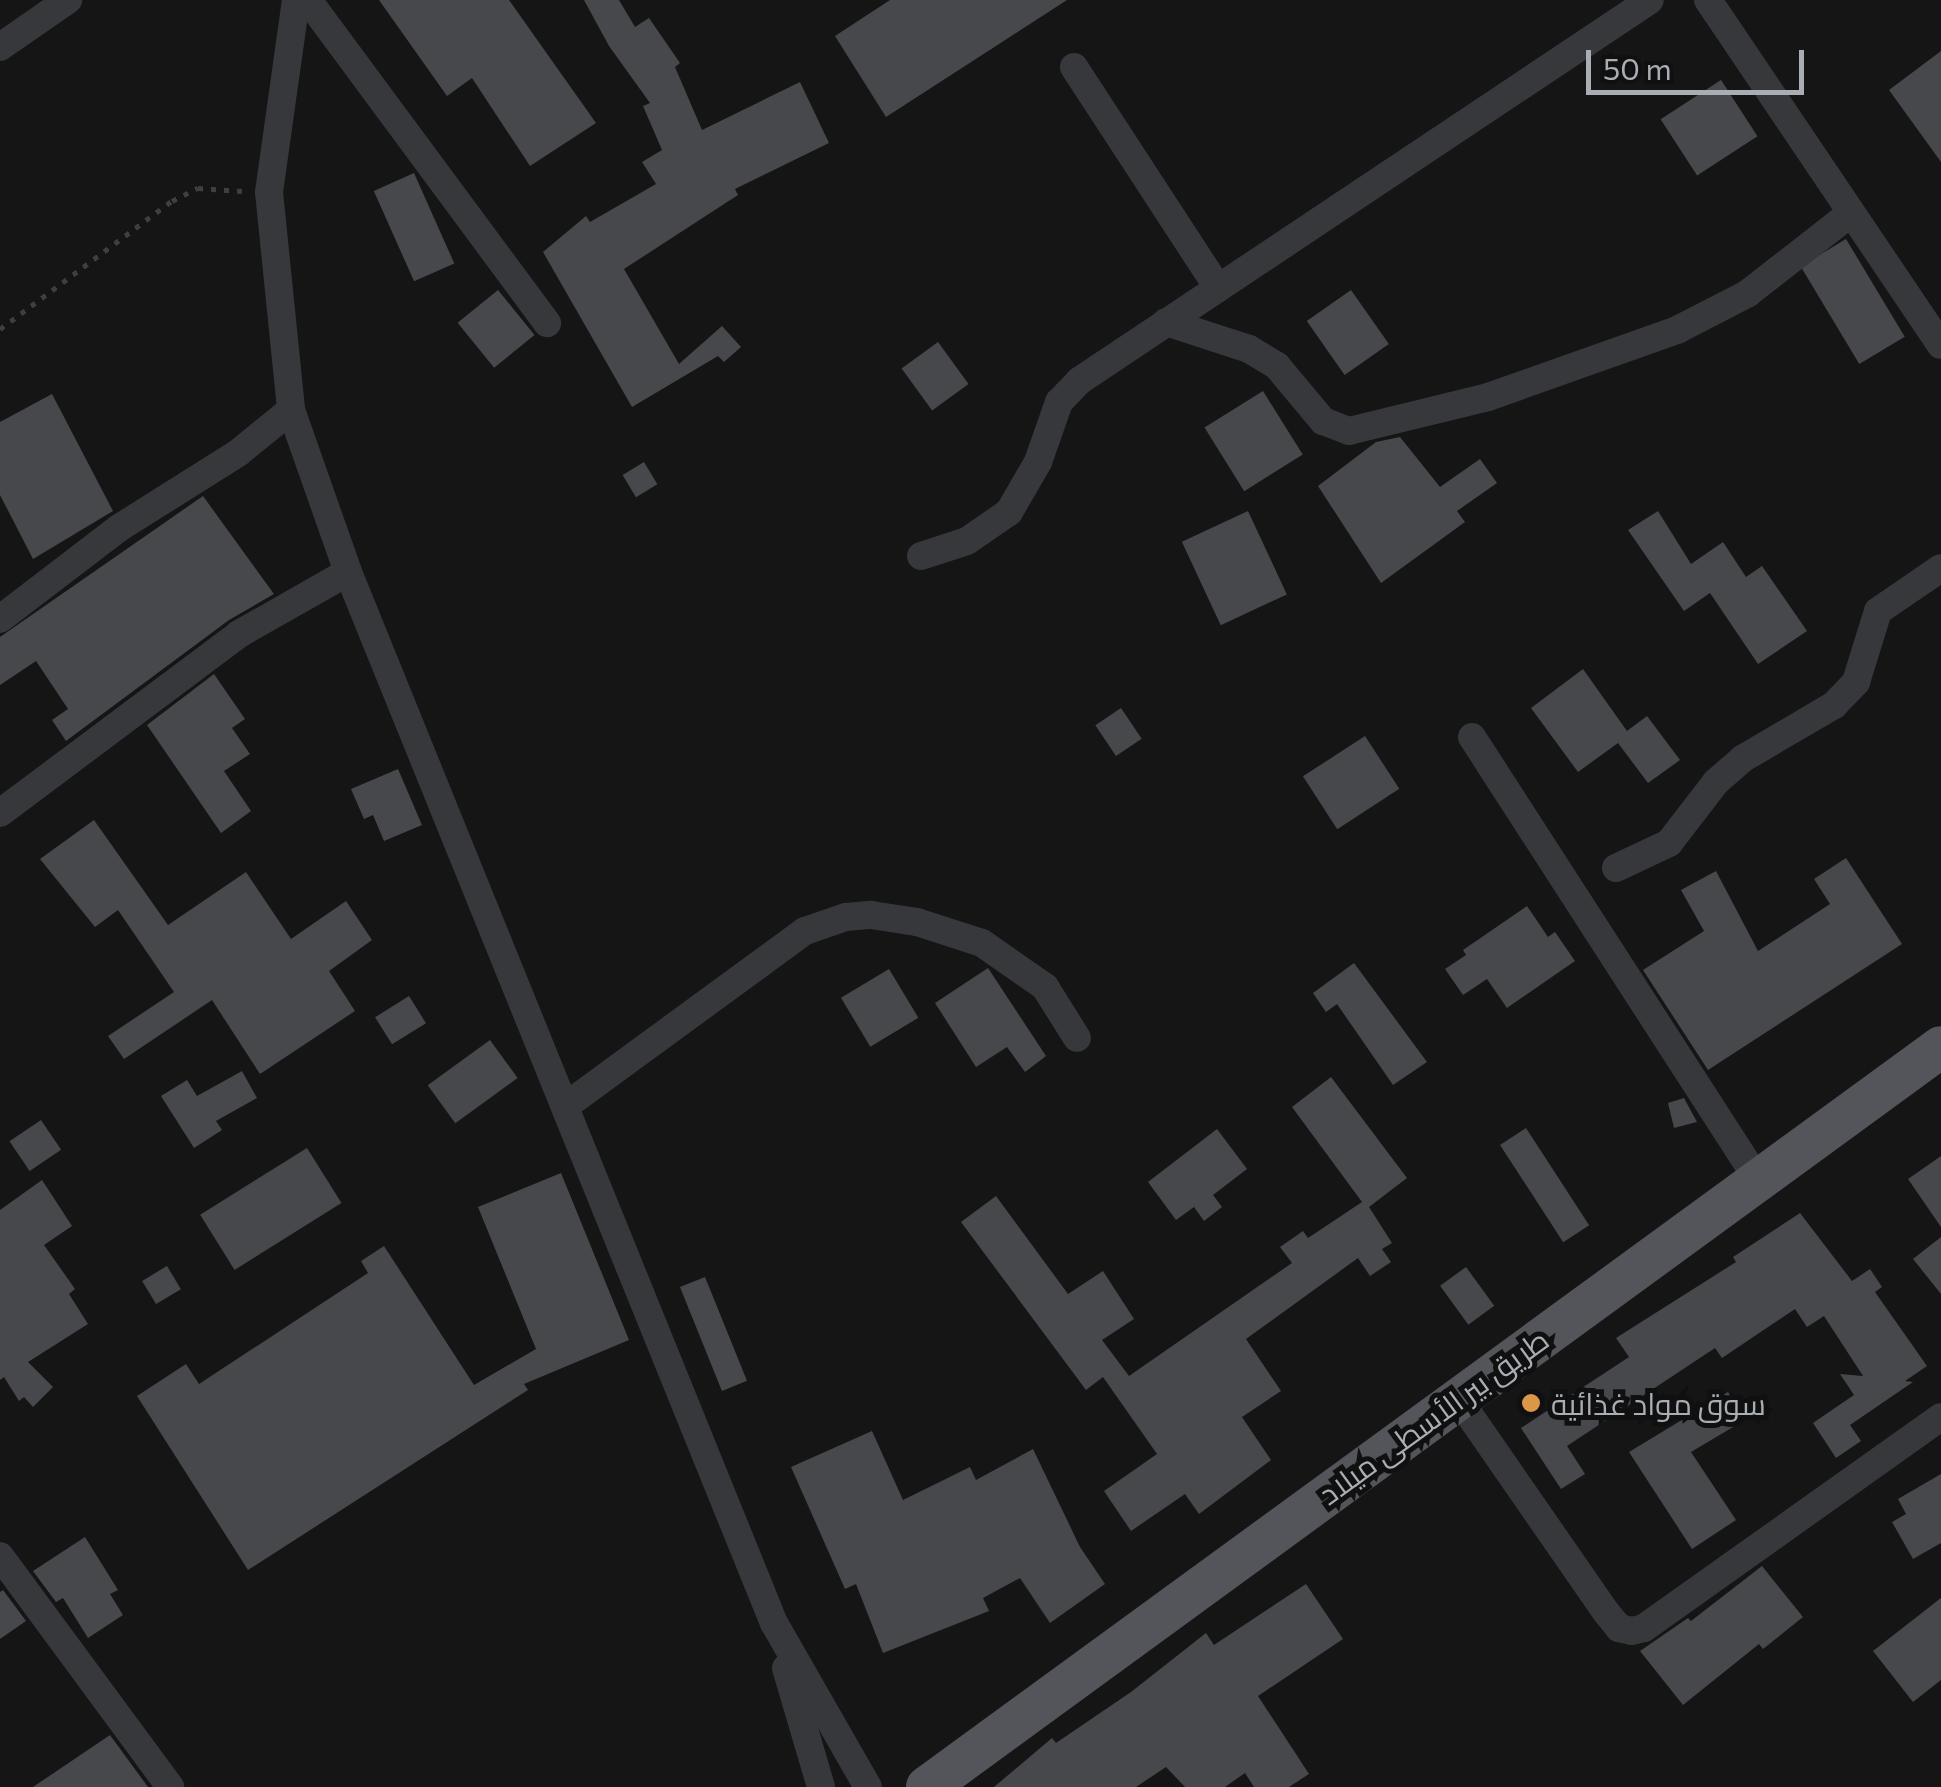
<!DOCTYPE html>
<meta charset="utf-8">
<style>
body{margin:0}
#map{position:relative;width:1941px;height:1787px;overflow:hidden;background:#151516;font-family:Commissioner,Cairo,sans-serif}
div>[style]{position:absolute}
.building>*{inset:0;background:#47484b;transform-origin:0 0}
.path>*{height:5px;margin-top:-2.5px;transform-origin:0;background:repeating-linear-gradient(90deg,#3d3f42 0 5px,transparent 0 13px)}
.street>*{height:28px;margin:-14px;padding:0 14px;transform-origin:14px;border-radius:14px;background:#36383b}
.primary>*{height:42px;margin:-21px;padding:0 21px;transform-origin:21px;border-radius:21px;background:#53555a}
.dots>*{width:28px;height:28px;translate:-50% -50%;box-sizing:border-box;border:5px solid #101011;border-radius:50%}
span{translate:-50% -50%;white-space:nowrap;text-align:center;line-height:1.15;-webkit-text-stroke:10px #101011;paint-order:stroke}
.poi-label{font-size:30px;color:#a9aeb5}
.left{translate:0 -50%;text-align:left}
.street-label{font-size:30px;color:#a9aeb5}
.scale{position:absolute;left:1586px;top:50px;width:218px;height:45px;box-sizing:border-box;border:5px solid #a9aeb5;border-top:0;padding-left:12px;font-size:30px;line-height:35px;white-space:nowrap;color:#a9aeb5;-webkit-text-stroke:8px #101011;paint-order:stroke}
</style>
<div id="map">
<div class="building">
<i style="clip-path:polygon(379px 0,509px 0,596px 123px,530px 166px,472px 78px,447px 96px)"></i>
<i style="clip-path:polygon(584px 0,619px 0,635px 27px,649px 18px,680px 63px,675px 67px,702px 130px,800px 82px,829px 143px,735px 189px,738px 195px,624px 269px,679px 364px,722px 326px,741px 347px,724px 362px,718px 356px,632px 407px,543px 252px,586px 216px,590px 222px,656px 184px,642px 162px,662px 150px,643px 106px,650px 103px,609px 46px)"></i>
<i style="clip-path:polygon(890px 0,1067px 0,886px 117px,835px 36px)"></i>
<i style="clip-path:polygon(1941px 51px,1941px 162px,1889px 90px)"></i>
<i style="left:1721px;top:80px;width:67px;height:72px;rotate:57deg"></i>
<i style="left:414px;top:173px;width:99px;height:44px;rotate:66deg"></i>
<i style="left:1846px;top:239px;width:114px;height:53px;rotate:59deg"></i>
<i style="left:498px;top:290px;width:58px;height:52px;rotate:51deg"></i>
<i style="left:1351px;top:290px;width:66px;height:54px;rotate:55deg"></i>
<i style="left:938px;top:342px;width:52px;height:45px;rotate:54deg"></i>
<i style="left:1263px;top:391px;width:75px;height:69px;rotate:58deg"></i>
<i style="clip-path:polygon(52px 394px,113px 511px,33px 559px,0 495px,0 422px)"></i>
<i style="clip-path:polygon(1400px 437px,1440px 487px,1480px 459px,1497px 483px,1457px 511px,1465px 522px,1381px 583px,1318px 486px,1376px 442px)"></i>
<i style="left:644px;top:462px;width:26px;height:25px;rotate:59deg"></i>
<i style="clip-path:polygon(203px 496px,274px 594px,229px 620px,66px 741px,52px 720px,68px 709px,36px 661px,0 685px,0 637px)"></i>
<i style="left:1248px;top:511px;width:92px;height:73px;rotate:65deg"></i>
<i style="clip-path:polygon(1658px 511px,1691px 564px,1723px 542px,1746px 577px,1762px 566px,1807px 631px,1758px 664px,1710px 593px,1684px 611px,1628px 530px)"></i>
<i style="clip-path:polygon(1583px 669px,1627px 731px,1647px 716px,1680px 760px,1648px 783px,1618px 743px,1578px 772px,1531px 708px)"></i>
<i style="clip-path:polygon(214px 674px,245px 719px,232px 728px,250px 754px,224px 771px,251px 811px,221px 833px,147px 725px)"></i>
<i style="left:1121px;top:708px;width:37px;height:31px;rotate:56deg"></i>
<i style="left:1365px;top:736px;width:63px;height:74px;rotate:57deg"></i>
<i style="clip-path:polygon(398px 769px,422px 825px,384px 841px,373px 815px,364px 819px,351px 789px)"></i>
<i style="clip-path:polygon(94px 820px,168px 925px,246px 872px,291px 939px,346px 901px,372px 940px,329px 971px,355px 1011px,260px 1074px,212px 1000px,124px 1059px,108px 1036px,174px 992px,118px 910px,95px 927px,40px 859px)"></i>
<i style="clip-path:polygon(1846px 858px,1902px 944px,1708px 1070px,1643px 970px,1704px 931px,1681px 890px,1716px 871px,1758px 951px,1830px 904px,1814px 879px)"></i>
<i style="clip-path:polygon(1527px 906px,1548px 937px,1555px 932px,1575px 961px,1507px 1008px,1487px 979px,1463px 995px,1445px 969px,1466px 955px,1463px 950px)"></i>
<i style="clip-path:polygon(1354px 963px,1427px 1062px,1393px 1085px,1337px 1004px,1326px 1012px,1313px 993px)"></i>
<i style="clip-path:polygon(988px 968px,1046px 1056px,1025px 1072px,1007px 1047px,976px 1067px,935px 1003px)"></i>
<i style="left:889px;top:969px;width:57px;height:56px;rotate:59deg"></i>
<i style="left:409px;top:996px;width:32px;height:40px;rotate:58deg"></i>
<i style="left:490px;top:1040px;width:47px;height:77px;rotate:54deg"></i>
<i style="clip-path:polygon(242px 1071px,257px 1098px,216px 1121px,222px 1130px,194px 1148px,161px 1096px,187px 1080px,197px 1096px)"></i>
<i style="clip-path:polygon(1331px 1077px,1407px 1178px,1369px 1207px,1392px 1243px,1382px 1249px,1391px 1262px,1370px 1276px,1358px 1258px,1246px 1339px,1281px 1391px,1242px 1417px,1271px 1460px,1199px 1514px,1185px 1494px,1131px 1531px,1104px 1491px,1157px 1454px,1103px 1377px,1086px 1390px,961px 1222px,996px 1196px,1068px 1294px,1103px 1271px,1134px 1319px,1102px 1340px,1129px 1376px,1292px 1263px,1280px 1247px,1303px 1231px,1308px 1238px,1362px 1202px,1292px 1107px)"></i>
<i style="clip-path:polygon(1684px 1098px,1697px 1122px,1674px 1128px,1668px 1103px)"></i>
<i style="left:41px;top:1120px;width:36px;height:38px;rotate:56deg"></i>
<i style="left:1526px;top:1128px;width:116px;height:31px;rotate:57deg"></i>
<i style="clip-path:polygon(1217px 1129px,1247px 1169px,1213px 1195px,1222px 1207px,1204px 1221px,1194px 1207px,1176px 1220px,1148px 1182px)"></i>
<i style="left:307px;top:1148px;width:65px;height:126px;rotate:58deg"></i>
<i style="clip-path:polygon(1941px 1156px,1941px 1227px,1908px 1179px)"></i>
<i style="clip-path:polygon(561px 1173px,629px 1340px,524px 1384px,528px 1390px,248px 1570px,137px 1396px,186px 1364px,199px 1384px,368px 1273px,361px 1261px,384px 1246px,474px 1385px,536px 1349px,478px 1207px)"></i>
<i style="clip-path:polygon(42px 1180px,72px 1226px,44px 1245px,75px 1289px,69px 1294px,88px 1324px,28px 1362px,53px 1387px,33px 1407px,24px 1397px,19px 1401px,4px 1377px,0 1380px,0 1210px)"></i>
<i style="clip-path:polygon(1800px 1213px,1852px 1281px,1870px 1269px,1882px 1287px,1875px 1292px,1927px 1366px,1905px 1381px,1913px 1382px,1850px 1425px,1861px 1441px,1836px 1458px,1813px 1423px,1854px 1395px,1840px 1374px,1863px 1376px,1824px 1316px,1807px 1327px,1795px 1309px,1722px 1358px,1715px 1348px,1567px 1446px,1585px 1474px,1561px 1489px,1521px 1428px,1629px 1357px,1616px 1338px,1736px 1262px,1733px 1257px)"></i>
<i style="clip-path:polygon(1941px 1237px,1941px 1294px,1913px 1259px)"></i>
<i style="left:167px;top:1266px;width:27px;height:29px;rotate:59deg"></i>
<i style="left:1466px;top:1267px;width:48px;height:32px;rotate:54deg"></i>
<i style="left:705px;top:1277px;width:112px;height:27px;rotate:68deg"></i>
<i style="clip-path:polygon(1728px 1392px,1745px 1420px,1691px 1452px,1736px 1520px,1692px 1549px,1629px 1452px)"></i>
<i style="clip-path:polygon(872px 1431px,903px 1500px,970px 1467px,976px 1480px,1033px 1449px,1080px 1547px,1105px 1584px,1050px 1623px,1020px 1578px,983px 1598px,989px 1611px,883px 1653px,856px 1584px,845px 1589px,791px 1467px)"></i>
<i style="clip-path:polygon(1941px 1474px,1941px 1543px,1913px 1559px,1892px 1522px,1906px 1514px,1898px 1499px)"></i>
<i style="clip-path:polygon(85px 1537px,118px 1590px,110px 1594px,123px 1615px,88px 1638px,63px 1598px,56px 1602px,33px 1571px)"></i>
<i style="clip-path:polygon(1762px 1566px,1803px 1617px,1763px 1649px,1759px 1644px,1683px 1705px,1640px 1651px,1688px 1618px,1691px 1621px)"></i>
<i style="clip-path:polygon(1306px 1584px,1343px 1639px,1258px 1696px,1309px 1774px,1289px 1787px,1254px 1787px,1245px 1773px,1225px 1787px,1185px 1787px,1166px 1767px,1136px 1787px,994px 1787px,1052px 1738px,1056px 1743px,1131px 1692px,1206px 1633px,1214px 1645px)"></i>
<i style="clip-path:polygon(3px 1590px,26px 1621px,0 1639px,0 1592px)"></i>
<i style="clip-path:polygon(1941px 1598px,1941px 1680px,1913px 1702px,1873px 1651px)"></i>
<i style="clip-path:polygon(110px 1735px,148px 1787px,33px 1787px)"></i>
</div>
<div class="path">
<i style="left:0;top:329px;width:214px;rotate:-36.7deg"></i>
<i style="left:172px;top:201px;width:29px;rotate:-27deg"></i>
<i style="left:198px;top:188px;width:44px;rotate:3.9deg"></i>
</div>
<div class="street">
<i style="left:296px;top:0;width:194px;rotate:98deg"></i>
<i style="left:269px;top:192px;width:219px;rotate:84.2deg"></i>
<i style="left:291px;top:410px;width:172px;rotate:70.6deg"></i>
<i style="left:348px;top:572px;width:1134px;rotate:67.94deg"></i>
<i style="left:774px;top:1623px;width:189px;rotate:60.2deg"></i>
<i style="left:308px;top:0;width:402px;rotate:53.5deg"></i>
<i style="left:1708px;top:0;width:416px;rotate:56deg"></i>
<i style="left:0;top:47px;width:83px;rotate:-34.7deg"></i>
<i style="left:1074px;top:67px;width:264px;rotate:56.9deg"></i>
<i style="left:1166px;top:322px;width:87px;rotate:18deg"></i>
<i style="left:1249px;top:349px;width:33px;rotate:31deg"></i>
<i style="left:1277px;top:366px;width:72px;rotate:50.1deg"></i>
<i style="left:1323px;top:421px;width:28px;rotate:21deg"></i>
<i style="left:1349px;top:431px;width:143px;rotate:-13.7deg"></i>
<i style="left:1488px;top:397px;width:201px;rotate:-19.5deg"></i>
<i style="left:1677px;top:330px;width:79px;rotate:-27.2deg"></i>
<i style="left:1747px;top:294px;width:132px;rotate:-37.9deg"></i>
<i style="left:921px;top:556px;width:48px;rotate:-18.1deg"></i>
<i style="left:967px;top:541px;width:51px;rotate:-34.6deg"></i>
<i style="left:1009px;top:512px;width:58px;rotate:-59.9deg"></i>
<i style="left:1038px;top:462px;width:64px;rotate:-70.7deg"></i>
<i style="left:1059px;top:402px;width:29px;rotate:-46deg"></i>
<i style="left:1079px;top:381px;width:686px;rotate:-33.71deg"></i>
<i style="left:0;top:619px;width:150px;rotate:-37.4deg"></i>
<i style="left:119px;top:528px;width:141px;rotate:-32.2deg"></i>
<i style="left:238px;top:453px;width:68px;rotate:-39.1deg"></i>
<i style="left:1472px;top:737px;width:527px;rotate:57.15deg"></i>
<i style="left:0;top:813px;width:299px;rotate:-36.8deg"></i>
<i style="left:239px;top:634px;width:125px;rotate:-29.6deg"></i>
<i style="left:1616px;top:868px;width:59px;rotate:-25.3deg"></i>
<i style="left:1669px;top:843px;width:77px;rotate:-52.4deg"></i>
<i style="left:1716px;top:782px;width:35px;rotate:-41deg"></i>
<i style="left:1742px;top:759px;width:107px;rotate:-30.4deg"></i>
<i style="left:1834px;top:705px;width:32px;rotate:-46deg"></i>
<i style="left:1856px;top:682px;width:74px;rotate:-72.8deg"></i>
<i style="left:1878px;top:611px;width:76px;rotate:-34.3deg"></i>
<i style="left:567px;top:1105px;width:295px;rotate:-36.2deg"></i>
<i style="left:805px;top:931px;width:43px;rotate:-18.9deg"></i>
<i style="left:846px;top:917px;width:25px;rotate:-5deg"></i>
<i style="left:871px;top:915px;width:47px;rotate:8.7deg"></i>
<i style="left:917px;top:922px;width:68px;rotate:17.9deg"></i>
<i style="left:982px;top:943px;width:77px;rotate:34.9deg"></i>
<i style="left:1045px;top:987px;width:60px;rotate:57.9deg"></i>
<i style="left:1457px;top:1397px;width:262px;rotate:55.3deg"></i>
<i style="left:1606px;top:1612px;width:21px;rotate:51deg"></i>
<i style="left:1619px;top:1628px;width:13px;rotate:13deg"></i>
<i style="left:1632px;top:1631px;width:12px;rotate:-14deg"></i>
<i style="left:1644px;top:1628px;width:364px;rotate:-35.4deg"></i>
<i style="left:0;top:1556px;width:287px;rotate:53.6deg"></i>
<i style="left:786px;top:1668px;width:124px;rotate:73.6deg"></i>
</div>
<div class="primary">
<i style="left:927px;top:1787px;width:1255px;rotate:-36.12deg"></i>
</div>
<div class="dots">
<i style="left:1531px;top:1403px;background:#db9748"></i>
</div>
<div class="poi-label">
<span class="left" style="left:1551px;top:1403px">سوق مواد غذائية</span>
</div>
<div class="street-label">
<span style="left:1433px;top:1416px;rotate:-36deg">طريق بير الأسطى ميلاد</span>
</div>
<div class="scale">50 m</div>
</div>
